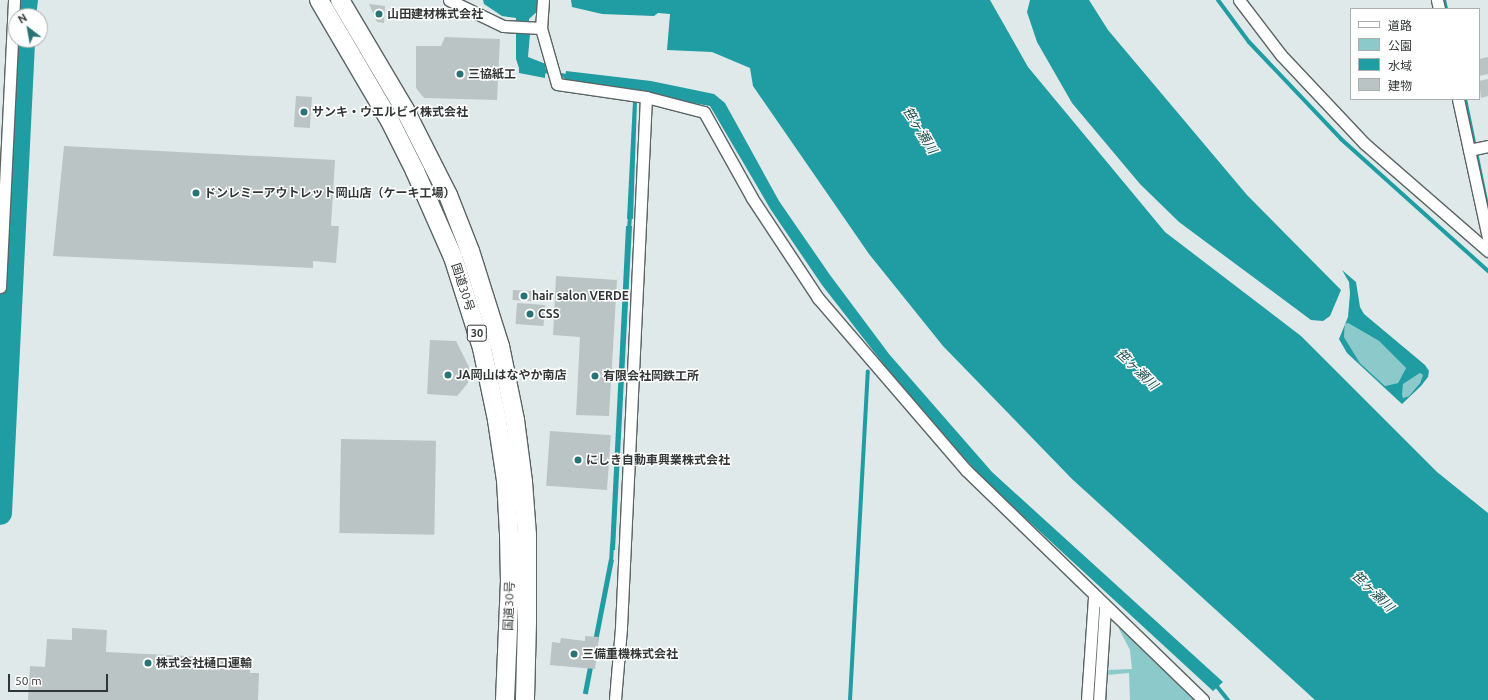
<!DOCTYPE html>
<meta charset="utf-8">
<style>
body{margin:0}
#map{position:relative;width:1488px;height:700px;overflow:hidden;background:#dfe9e9;font-family:Ubuntu,"Noto Sans JP",sans-serif}
div>[style]{position:absolute}
.green>*{inset:0;background:#8cc9cb}
.water>*{inset:0;background:#209da2;transform-origin:0 0}
.stream>*{height:4px;margin:-2px;padding:0 2px;transform-origin:2px;border-radius:2px;background:#209da2}
.river>*{height:24px;margin:-12px;padding:0 12px;transform-origin:12px;border-radius:12px;background:#209da2}
.building>*{inset:0;background:#bac4c4;transform-origin:0 0}
.roads{filter:drop-shadow(1px 0 #5b6464) drop-shadow(-1px 0 #5b6464) drop-shadow(0 1px #5b6464) drop-shadow(0 -1px #5b6464)}
.minor>*{height:11px;margin:-5.5px;padding:0 5.5px;transform-origin:5.5px;border-radius:5.5px;background:#fff}
.trunk>*{height:18px;margin:-9px;padding:0 9px;transform-origin:9px;border-radius:9px;background:#fff}
.dots>*{width:11px;height:11px;translate:-50% -50%;box-sizing:border-box;border:2px solid #fff;border-radius:50%}
span{translate:-50% -50%;white-space:nowrap;text-align:center;line-height:1.15;-webkit-text-stroke:3px #fff;paint-order:stroke}
.shield-label span{padding:1px 3px;background:#fff;border:1px solid;border-radius:3px;-webkit-text-stroke-width:0}
.shield-label{font-size:11px;color:#333636;font-weight:700}
.poi-label{font-size:12px;color:#333636;font-weight:700}
.left{translate:0 -50%;text-align:left}
.street-label{font-size:12px;color:#333636}
.water-label{font-size:13px;color:#1b4c4e;font-style:italic}
.legend{position:absolute;left:1350px;top:8px;width:130px;height:92px;box-sizing:border-box;background:#fff;border:1px solid #adafaf;margin:0;padding:5px 7px;list-style:none;font-size:12px;color:#333636}
.legend li{display:flex;align-items:center;gap:8px;height:20px}
.legend b{width:20px;border:1px solid #adafaf}
.north{position:absolute;left:8px;top:8px;width:40px;height:40px;box-sizing:border-box;background:#fff;border:1px solid #adafaf;border-radius:50%;rotate:329deg;font-size:11px;font-weight:700;line-height:16px;text-align:center;color:#333636}
.north::after{content:'';display:block;margin:auto;width:14px;height:18px;background:#287376;clip-path:polygon(50% 0,100% 100%,50% 72%,0 100%)}
.scale{position:absolute;left:8px;top:674px;width:100px;height:18px;box-sizing:border-box;border:2px solid #333636;border-top:0;padding-left:5px;font-size:12px;line-height:14px;white-space:nowrap;color:#333636;-webkit-text-stroke:3px #fff;paint-order:stroke}
</style>
<div id="map">
<div class="green">
<i style="clip-path:polygon(1348px 323px,1379px 341px,1406px 368px,1398px 383px,1385px 386px,1360px 363px,1344px 337px,1345px 324px)"></i>
<i style="clip-path:polygon(1420px 373px,1423px 375px,1420px 383px,1409px 396px,1403px 398px,1402px 394px,1402px 384px)"></i>
<i style="clip-path:polygon(1120px 624px,1198px 700px,1130px 700px,1129px 673px,1107px 675px,1107px 700px,1103px 700px,1105px 670px,1132px 669px,1130px 650px,1119px 629px)"></i>
</div>
<div class="water">
<i style="clip-path:polygon(483px 0,542px 0,541px 8px,529px 19px,529px 22px,516px 22px,516px 18px,502px 16px,484px 4px)"></i>
<i style="clip-path:polygon(571px 0,990px 0,1028px 67px,1165px 232px,1301px 336px,1437px 472px,1488px 513px,1488px 700px,1315px 700px,1072px 479px,943px 346px,869px 254px,753px 86px,750px 68px,712px 52px,667px 50px,670px 14px,658px 13px,654px 16px,602px 14px,572px 7px)"></i>
<i style="clip-path:polygon(1030px 0,1089px 0,1108px 30px,1247px 195px,1341px 290px,1330px 316px,1323px 321px,1311px 320px,1179px 222px,1140px 184px,1072px 103px,1037px 42px,1027px 12px)"></i>
<i style="clip-path:polygon(516px 34px,530px 34px,528px 57px,546px 64px,545px 78px,519px 73px,519px 68px,516px 59px)"></i>
<i style="clip-path:polygon(566px 71px,651px 81px,714px 94px,725px 103px,779px 201px,830px 275px,889px 354px,992px 472px,1223px 682px,1213px 691px,984px 480px,899px 384px,822px 285px,771px 210px,710px 106px,564px 80px)"></i>
<i style="clip-path:polygon(633px 101px,637px 101px,633px 219px,627px 219px)"></i>
<i style="clip-path:polygon(626px 226px,632px 226px,615px 550px,610px 550px)"></i>
<i style="clip-path:polygon(evenodd,1342px 270px,1356px 282px,1360px 307px,1364px 314px,1425px 365px,1429px 371px,1428px 377px,1421px 386px,1402px 404px,1347px 353px,1339px 339px,1348px 317px,1350px 293px,1349px 282px,1342px 270px,1348px 323px,1379px 341px,1406px 368px,1398px 383px,1385px 386px,1360px 363px,1344px 337px,1345px 324px,1348px 323px,1342px 270px,1420px 373px,1423px 375px,1420px 383px,1409px 396px,1403px 398px,1402px 394px,1403px 384px,1420px 373px)"></i>
<i style="left:609px;top:559px;width:5px;height:137px;rotate:11deg"></i>
</div>
<div class="stream">
<i style="left:1218px;top:0;width:52px;rotate:53.6deg"></i>
<i style="left:1249px;top:42px;width:134px;rotate:46.5deg"></i>
<i style="left:1341px;top:139px;width:198px;rotate:41.9deg"></i>
<i style="left:1444px;top:0;width:9px;rotate:77deg"></i>
<i style="left:541px;top:70px;width:29px;rotate:14deg"></i>
<i style="left:1465px;top:99px;width:113px;rotate:78.3deg"></i>
<i style="left:629px;top:230px;width:15px;rotate:-86deg"></i>
<i style="left:611px;top:564px;width:19px;rotate:-87deg"></i>
<i style="left:1215px;top:684px;width:21px;rotate:51deg"></i>
<i style="left:850px;top:700px;width:329px;rotate:-86.9deg"></i>
</div>
<div class="river">
<i style="left:24px;top:16px;width:16px;rotate:-83deg"></i>
<i style="left:0;top:513px;width:474px;rotate:-87.2deg"></i>
</div>
<div class="building">
<i style="clip-path:polygon(369px 4px,385px 6px,384px 23px,377px 22px)"></i>
<i style="clip-path:polygon(445px 37px,500px 39px,497px 100px,424px 98px,416px 88px,416px 46px,441px 46px)"></i>
<i style="clip-path:polygon(1488px 57px,1488px 74px,1479px 76px,1479px 59px)"></i>
<i style="clip-path:polygon(1488px 79px,1488px 96px,1481px 98px,1479px 81px)"></i>
<i style="left:296px;top:96px;width:16px;height:31px;rotate:4deg"></i>
<i style="clip-path:polygon(64px 146px,335px 160px,331px 226px,339px 226px,336px 263px,313px 261px,313px 268px,53px 256px)"></i>
<i style="clip-path:polygon(556px 276px,617px 280px,609px 416px,576px 415px,580px 337px,553px 335px)"></i>
<i style="left:513px;top:290px;width:22px;height:10px;rotate:3deg"></i>
<i style="left:517px;top:303px;width:28px;height:21px;rotate:4deg"></i>
<i style="clip-path:polygon(430px 340px,456px 341px,469px 367px,468px 383px,457px 396px,427px 394px)"></i>
<i style="left:550px;top:431px;width:61px;height:55px;rotate:4deg"></i>
<i style="left:341px;top:439px;width:95px;height:94px;rotate:1deg"></i>
<i style="clip-path:polygon(72px 628px,107px 630px,106px 652px,250px 659px,250px 673px,259px 673px,258px 700px,28px 700px,30px 666px,45px 667px,47px 639px,72px 640px)"></i>
<i style="clip-path:polygon(585px 636px,599px 637px,595px 669px,550px 665px,552px 642px,560px 643px,561px 638px,585px 641px)"></i>
</div>
<div class="roads">
<div class="minor">
<i style="left:449px;top:0;width:60px;rotate:25.7deg"></i>
<i style="left:503px;top:26px;width:38px;rotate:3deg"></i>
<i style="left:543px;top:0;width:28px;rotate:94deg"></i>
<i style="left:541px;top:28px;width:58px;rotate:74.1deg"></i>
<i style="left:557px;top:84px;width:90px;rotate:8.3deg"></i>
<i style="left:646px;top:97px;width:532px;rotate:92.7deg"></i>
<i style="left:621px;top:628px;width:72px;rotate:94.8deg"></i>
<i style="left:1239px;top:0;width:69px;rotate:52.6deg"></i>
<i style="left:1281px;top:55px;width:122px;rotate:46.7deg"></i>
<i style="left:1365px;top:144px;width:163px;rotate:41deg"></i>
<i style="left:1437px;top:0;width:9px;rotate:77deg"></i>
<i style="left:646px;top:97px;width:60px;rotate:14.5deg"></i>
<i style="left:704px;top:112px;width:98px;rotate:60.8deg"></i>
<i style="left:752px;top:198px;width:120px;rotate:56.6deg"></i>
<i style="left:818px;top:298px;width:227px;rotate:49.3deg"></i>
<i style="left:966px;top:470px;width:330px;rotate:44.1deg"></i>
<i style="left:1458px;top:99px;width:142px;rotate:77.8deg"></i>
<i style="left:1469px;top:150px;width:19px;rotate:-12deg"></i>
<i style="left:0;top:287px;width:287px;rotate:-87.2deg"></i>
<i style="left:1087px;top:700px;width:104px;rotate:-86.1deg"></i>
<i style="left:1099px;top:700px;width:94px;rotate:-86.3deg"></i>
</div>
<div class="trunk">
<i style="left:319px;top:0;width:140px;rotate:59.6deg"></i>
<i style="left:390px;top:121px;width:56px;rotate:63.4deg"></i>
<i style="left:415px;top:171px;width:94px;rotate:66.2deg"></i>
<i style="left:453px;top:257px;width:96px;rotate:72.3deg"></i>
<i style="left:482px;top:348px;width:74px;rotate:78.2deg"></i>
<i style="left:497px;top:420px;width:61px;rotate:81.5deg"></i>
<i style="left:506px;top:480px;width:54px;rotate:86.8deg"></i>
<i style="left:509px;top:534px;width:47px;rotate:88.8deg"></i>
<i style="left:510px;top:581px;width:119px;rotate:92.4deg"></i>
<i style="left:340px;top:0;width:128px;rotate:59.4deg"></i>
<i style="left:405px;top:110px;width:95px;rotate:63.2deg"></i>
<i style="left:448px;top:195px;width:60px;rotate:68.6deg"></i>
<i style="left:470px;top:251px;width:100px;rotate:72.5deg"></i>
<i style="left:500px;top:346px;width:76px;rotate:78.5deg"></i>
<i style="left:515px;top:420px;width:63px;rotate:82.6deg"></i>
<i style="left:523px;top:482px;width:53px;rotate:85.7deg"></i>
<i style="left:527px;top:535px;width:87px;rotate:90deg"></i>
<i style="left:527px;top:622px;width:78px;rotate:91.5deg"></i>
</div>
</div>
<div class="dots">
<i style="left:379px;top:14px;background:#287376"></i>
<i style="left:460px;top:74px;background:#287376"></i>
<i style="left:304px;top:112px;background:#287376"></i>
<i style="left:196px;top:193px;background:#287376"></i>
<i style="left:524px;top:296px;background:#287376"></i>
<i style="left:530px;top:314px;background:#287376"></i>
<i style="left:448px;top:375px;background:#287376"></i>
<i style="left:595px;top:376px;background:#287376"></i>
<i style="left:578px;top:460px;background:#287376"></i>
<i style="left:574px;top:654px;background:#287376"></i>
<i style="left:148px;top:663px;background:#287376"></i>
</div>
<div class="shield-label">
<span style="left:477px;top:333px">30</span>
</div>
<div class="poi-label">
<span class="left" style="left:387px;top:14px">山田建材株式会社</span>
<span class="left" style="left:468px;top:74px">三協紙工</span>
<span class="left" style="left:312px;top:112px">サンキ・ウエルビイ株式会社</span>
<span class="left" style="left:204px;top:193px">ドンレミーアウトレット岡山店（ケーキ工場）</span>
<span class="left" style="left:532px;top:296px">hair salon VERDE</span>
<span class="left" style="left:538px;top:314px">CSS</span>
<span class="left" style="left:456px;top:375px">JA岡山はなやか南店</span>
<span class="left" style="left:603px;top:376px">有限会社岡鉄工所</span>
<span class="left" style="left:586px;top:460px">にしき自動車興業株式会社</span>
<span class="left" style="left:582px;top:654px">三備重機株式会社</span>
<span class="left" style="left:156px;top:663px">株式会社樋口運輸</span>
</div>
<div class="street-label">
<span style="left:463px;top:287px;rotate:72deg">国道30号</span>
<span style="left:509px;top:606px;rotate:-88deg">国道30号</span>
</div>
<div class="water-label">
<span style="left:920px;top:130px;rotate:58deg">笹ヶ瀬川</span>
<span style="left:1137px;top:369px;rotate:44deg">笹ヶ瀬川</span>
<span style="left:1373px;top:591px;rotate:44deg">笹ヶ瀬川</span>
</div>
<ul class="legend">
<li><b style="height:5px;background:#fff"></b>道路</li>
<li><b style="height:11px;background:#8cc9cb"></b>公園</li>
<li><b style="height:11px;background:#209da2"></b>水域</li>
<li><b style="height:11px;background:#bac4c4"></b>建物</li>
</ul>
<div class="north">N</div>
<div class="scale">50 m</div>
</div>
